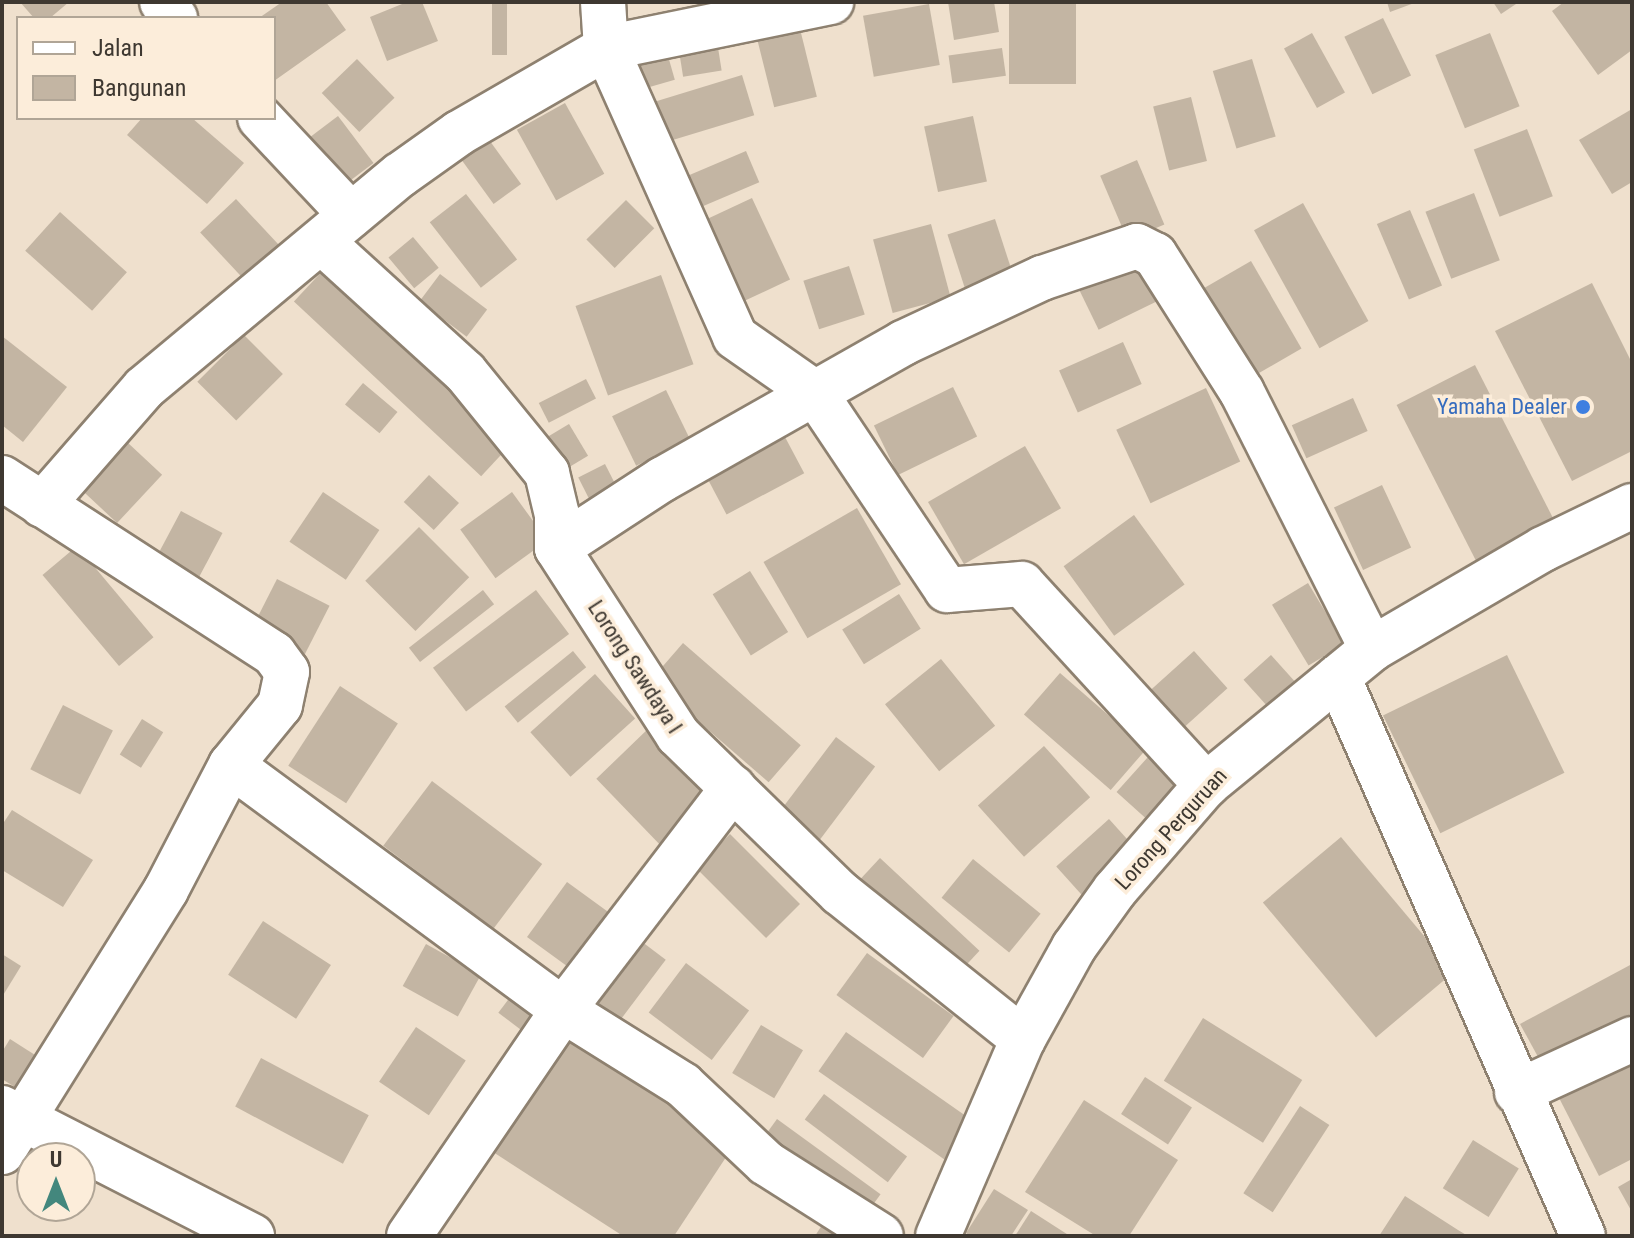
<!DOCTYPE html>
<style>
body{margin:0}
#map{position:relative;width:1634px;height:1238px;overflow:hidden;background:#efe0cd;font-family:"Roboto Condensed",sans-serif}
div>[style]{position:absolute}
.building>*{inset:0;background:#c3b5a3;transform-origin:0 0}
.roads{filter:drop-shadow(2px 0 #8e8170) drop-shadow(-2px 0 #8e8170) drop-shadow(0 2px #8e8170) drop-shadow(0 -2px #8e8170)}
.minor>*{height:44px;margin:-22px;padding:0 22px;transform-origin:22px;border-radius:22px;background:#fff}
.dots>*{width:22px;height:22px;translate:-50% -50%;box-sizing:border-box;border:4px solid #fcedda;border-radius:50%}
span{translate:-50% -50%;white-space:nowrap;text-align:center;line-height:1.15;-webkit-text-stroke:7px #fcedda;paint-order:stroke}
.shop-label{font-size:22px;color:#366cbe}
.right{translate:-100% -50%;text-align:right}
.street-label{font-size:22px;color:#3e3831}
.frame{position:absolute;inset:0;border:4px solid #3e3831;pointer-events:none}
.legend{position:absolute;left:16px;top:16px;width:260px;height:104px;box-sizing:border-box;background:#fcedda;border:2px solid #b0a596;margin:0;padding:10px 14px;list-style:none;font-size:24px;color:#3e3831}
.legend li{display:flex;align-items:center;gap:16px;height:40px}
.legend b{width:40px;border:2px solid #b0a596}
.north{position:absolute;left:16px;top:1142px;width:80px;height:80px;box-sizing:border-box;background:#fcedda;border:2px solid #b0a596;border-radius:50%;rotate:0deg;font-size:22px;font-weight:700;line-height:32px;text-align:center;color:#3e3831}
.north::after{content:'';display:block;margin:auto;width:28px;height:36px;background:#43877d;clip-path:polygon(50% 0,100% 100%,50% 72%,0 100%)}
</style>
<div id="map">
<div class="building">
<i style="clip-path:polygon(20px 2px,69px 2px,50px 18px,34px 18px)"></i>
<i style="clip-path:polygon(282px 2px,326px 2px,346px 30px,274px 81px,274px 18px,259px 18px)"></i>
<i style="clip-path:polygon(407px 2px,422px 2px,438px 41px,387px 61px,370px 17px)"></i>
<i style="left:492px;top:2px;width:15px;height:53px"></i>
<i style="clip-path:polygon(948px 2px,994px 2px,999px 32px,954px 40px)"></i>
<i style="left:1009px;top:2px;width:67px;height:82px"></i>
<i style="clip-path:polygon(1387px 2px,1417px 2px,1390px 12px)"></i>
<i style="clip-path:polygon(1493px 2px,1519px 2px,1501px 14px)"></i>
<i style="clip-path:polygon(1564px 2px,1632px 2px,1632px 50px,1598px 75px,1552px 11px)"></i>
<i style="left:929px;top:4px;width:62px;height:67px;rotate:80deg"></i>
<i style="left:1383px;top:18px;width:64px;height:43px;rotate:64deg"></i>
<i style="left:798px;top:21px;width:78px;height:44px;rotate:76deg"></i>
<i style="left:1312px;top:33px;width:68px;height:32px;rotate:61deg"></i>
<i style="left:1490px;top:33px;width:79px;height:59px;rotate:68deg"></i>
<i style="left:716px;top:35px;width:36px;height:39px;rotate:81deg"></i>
<i style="left:1002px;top:48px;width:28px;height:54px;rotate:82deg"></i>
<i style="left:666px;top:49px;width:32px;height:38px;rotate:74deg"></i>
<i style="left:357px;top:59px;width:54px;height:49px;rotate:46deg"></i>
<i style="left:1252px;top:59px;width:81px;height:41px;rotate:73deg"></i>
<i style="left:742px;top:75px;width:42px;height:99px;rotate:73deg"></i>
<i style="left:1191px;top:97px;width:66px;height:39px;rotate:76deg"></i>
<i style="left:565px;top:103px;width:81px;height:55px;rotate:61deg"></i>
<i style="clip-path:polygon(1632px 109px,1632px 182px,1612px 194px,1579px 140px)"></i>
<i style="left:338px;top:116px;width:59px;height:41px;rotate:53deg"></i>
<i style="left:973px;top:116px;width:67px;height:50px;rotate:78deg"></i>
<i style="clip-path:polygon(142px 118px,192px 118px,244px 163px,207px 204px,127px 135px)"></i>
<i style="left:1527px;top:129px;width:72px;height:57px;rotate:69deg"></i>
<i style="left:487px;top:137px;width:58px;height:34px;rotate:54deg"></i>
<i style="left:746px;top:151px;width:34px;height:78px;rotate:67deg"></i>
<i style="left:1137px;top:160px;width:70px;height:40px;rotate:67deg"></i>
<i style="left:1474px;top:193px;width:72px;height:52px;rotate:69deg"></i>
<i style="left:466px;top:194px;width:83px;height:46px;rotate:52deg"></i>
<i style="left:752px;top:198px;width:90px;height:56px;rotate:65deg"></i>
<i style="left:236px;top:199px;width:74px;height:49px;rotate:47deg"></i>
<i style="left:626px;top:200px;width:40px;height:56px;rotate:45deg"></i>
<i style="left:1303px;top:203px;width:135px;height:56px;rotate:61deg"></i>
<i style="left:1410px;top:210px;width:82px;height:36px;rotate:67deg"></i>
<i style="left:60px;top:212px;width:90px;height:52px;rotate:42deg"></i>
<i style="left:995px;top:219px;width:57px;height:50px;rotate:72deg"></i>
<i style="left:931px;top:224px;width:76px;height:60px;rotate:75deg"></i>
<i style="left:413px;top:237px;width:40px;height:32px;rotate:50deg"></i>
<i style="left:1141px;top:250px;width:53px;height:73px;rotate:64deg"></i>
<i style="left:1251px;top:261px;width:101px;height:58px;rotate:60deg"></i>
<i style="left:328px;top:265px;width:256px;height:50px;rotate:43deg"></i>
<i style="left:849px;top:266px;width:51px;height:48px;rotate:72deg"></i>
<i style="left:440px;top:274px;width:59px;height:34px;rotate:37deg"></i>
<i style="left:661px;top:275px;width:95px;height:91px;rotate:70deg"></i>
<i style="clip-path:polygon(1592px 283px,1632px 363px,1632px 451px,1572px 481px,1495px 331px)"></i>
<i style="left:244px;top:335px;width:55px;height:66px;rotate:45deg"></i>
<i style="clip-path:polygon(2px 336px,67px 387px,23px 442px,2px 425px)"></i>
<i style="left:1123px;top:342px;width:46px;height:70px;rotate:66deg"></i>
<i style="left:1475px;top:365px;width:185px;height:88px;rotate:63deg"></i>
<i style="left:586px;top:379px;width:22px;height:53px;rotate:63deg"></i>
<i style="left:363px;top:383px;width:45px;height:28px;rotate:40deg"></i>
<i style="left:953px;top:387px;width:55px;height:88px;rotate:64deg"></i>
<i style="left:1206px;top:388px;width:81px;height:99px;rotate:65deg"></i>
<i style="left:666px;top:390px;width:55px;height:60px;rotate:64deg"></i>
<i style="left:1353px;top:398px;width:36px;height:67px;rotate:66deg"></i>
<i style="left:569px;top:424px;width:37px;height:34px;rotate:59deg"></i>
<i style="left:785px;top:437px;width:41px;height:88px;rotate:62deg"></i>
<i style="left:127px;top:442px;width:48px;height:66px;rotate:43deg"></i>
<i style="left:1025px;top:446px;width:72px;height:112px;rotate:60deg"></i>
<i style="left:605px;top:464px;width:37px;height:30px;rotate:63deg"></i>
<i style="left:429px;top:475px;width:41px;height:37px;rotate:43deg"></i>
<i style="left:1382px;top:485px;width:69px;height:53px;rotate:65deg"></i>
<i style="left:323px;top:492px;width:68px;height:60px;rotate:34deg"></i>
<i style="left:512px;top:492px;width:60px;height:64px;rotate:54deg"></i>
<i style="left:857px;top:508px;width:88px;height:108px;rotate:60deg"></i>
<i style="left:181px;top:511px;width:47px;height:49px;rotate:28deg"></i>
<i style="left:1134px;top:515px;width:86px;height:87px;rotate:54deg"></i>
<i style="left:419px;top:527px;width:71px;height:76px;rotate:45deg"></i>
<i style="left:77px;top:546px;width:119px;height:45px;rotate:50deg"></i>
<i style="left:750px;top:571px;width:72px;height:44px;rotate:58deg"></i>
<i style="left:277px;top:579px;width:59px;height:57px;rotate:27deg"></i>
<i style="left:1308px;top:583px;width:71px;height:42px;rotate:59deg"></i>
<i style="left:483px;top:590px;width:18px;height:94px;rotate:52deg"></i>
<i style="left:536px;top:590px;width:55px;height:129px;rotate:53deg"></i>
<i style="left:899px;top:594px;width:41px;height:67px;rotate:58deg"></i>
<i style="left:683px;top:643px;width:156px;height:49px;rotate:41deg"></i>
<i style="left:573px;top:651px;width:21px;height:88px;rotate:51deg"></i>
<i style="left:1194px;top:651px;width:50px;height:74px;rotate:48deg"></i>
<i style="left:1271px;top:655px;width:42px;height:37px;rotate:48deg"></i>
<i style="left:1507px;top:655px;width:131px;height:138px;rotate:64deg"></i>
<i style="left:941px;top:659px;width:86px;height:72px;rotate:51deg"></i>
<i style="left:1060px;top:673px;width:115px;height:55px;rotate:41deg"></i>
<i style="left:595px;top:674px;width:60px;height:87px;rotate:48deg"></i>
<i style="left:340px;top:686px;width:69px;height:95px;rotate:33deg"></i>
<i style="left:63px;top:705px;width:56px;height:72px;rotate:27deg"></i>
<i style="left:142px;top:719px;width:25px;height:42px;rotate:32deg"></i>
<i style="left:651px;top:726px;width:101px;height:76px;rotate:46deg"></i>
<i style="left:836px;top:737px;width:49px;height:95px;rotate:37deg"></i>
<i style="left:1044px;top:746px;width:69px;height:89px;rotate:48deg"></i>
<i style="left:1148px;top:757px;width:46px;height:47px;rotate:42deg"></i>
<i style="left:432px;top:781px;width:138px;height:81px;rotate:37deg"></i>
<i style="clip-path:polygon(12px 810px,93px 860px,63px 907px,2px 870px,2px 825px)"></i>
<i style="left:1109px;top:819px;width:43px;height:71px;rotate:48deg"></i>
<i style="left:730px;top:834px;width:99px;height:48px;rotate:45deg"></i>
<i style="left:1341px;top:837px;width:176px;height:102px;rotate:50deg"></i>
<i style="left:880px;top:858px;width:136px;height:32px;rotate:43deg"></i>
<i style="left:973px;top:859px;width:87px;height:50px;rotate:39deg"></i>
<i style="left:567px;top:882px;width:62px;height:68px;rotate:36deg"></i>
<i style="left:263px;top:921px;width:81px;height:64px;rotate:33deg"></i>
<i style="left:629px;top:932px;width:46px;height:79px;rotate:37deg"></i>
<i style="left:426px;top:944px;width:63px;height:48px;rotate:29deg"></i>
<i style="left:867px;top:953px;width:107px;height:52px;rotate:36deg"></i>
<i style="clip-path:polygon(2px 954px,21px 966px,2px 997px)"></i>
<i style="left:686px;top:963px;width:79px;height:62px;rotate:37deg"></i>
<i style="clip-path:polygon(1632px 964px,1632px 1032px,1549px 1077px,1520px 1024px)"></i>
<i style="left:520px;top:984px;width:43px;height:36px;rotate:37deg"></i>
<i style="left:1203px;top:1018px;width:117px;height:74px;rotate:32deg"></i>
<i style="left:761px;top:1025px;width:49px;height:56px;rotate:31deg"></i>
<i style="left:416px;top:1027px;width:60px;height:66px;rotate:34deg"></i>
<i style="clip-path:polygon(569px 1030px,738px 1139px,674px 1236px,623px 1236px,490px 1150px)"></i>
<i style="left:846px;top:1032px;width:159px;height:48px;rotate:35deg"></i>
<i style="clip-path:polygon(10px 1039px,46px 1062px,26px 1094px,2px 1079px,2px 1052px)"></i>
<i style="clip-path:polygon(1632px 1054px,1632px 1159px,1599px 1176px,1556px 1092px)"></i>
<i style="left:261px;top:1058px;width:122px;height:55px;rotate:28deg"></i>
<i style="left:1145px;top:1077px;width:56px;height:44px;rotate:33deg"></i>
<i style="left:824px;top:1094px;width:104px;height:32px;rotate:37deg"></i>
<i style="clip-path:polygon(1084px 1100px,1178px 1160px,1129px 1236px,1096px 1236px,1025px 1192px)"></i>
<i style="left:1300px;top:1106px;width:35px;height:104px;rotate:33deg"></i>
<i style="left:777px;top:1119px;width:128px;height:34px;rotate:36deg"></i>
<i style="left:1473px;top:1140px;width:54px;height:57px;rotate:32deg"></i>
<i style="clip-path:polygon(1632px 1179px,1632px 1212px,1618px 1187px)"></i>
<i style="clip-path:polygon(994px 1189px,1028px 1210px,1011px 1236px,970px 1236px,966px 1233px)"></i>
<i style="clip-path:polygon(1405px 1196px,1458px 1230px,1468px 1236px,1379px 1236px)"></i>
<i style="clip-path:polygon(1031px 1211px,1070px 1236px,1015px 1236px)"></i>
<i style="clip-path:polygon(824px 1222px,847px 1236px,815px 1236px)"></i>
</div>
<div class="roads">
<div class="minor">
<i style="left:162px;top:2px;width:21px;rotate:51deg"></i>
<i style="left:603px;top:2px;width:46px;rotate:86.3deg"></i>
<i style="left:606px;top:48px;width:316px;rotate:65.9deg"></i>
<i style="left:735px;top:337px;width:98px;rotate:35deg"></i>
<i style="left:815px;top:393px;width:237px;rotate:56.2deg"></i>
<i style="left:947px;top:590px;width:75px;rotate:-4.6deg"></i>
<i style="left:1022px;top:584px;width:273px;rotate:47.5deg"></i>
<i style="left:260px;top:118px;width:133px;rotate:46.8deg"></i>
<i style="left:322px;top:242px;width:193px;rotate:42.3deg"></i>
<i style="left:465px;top:372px;width:130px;rotate:50.9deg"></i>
<i style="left:547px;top:473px;width:43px;rotate:76.6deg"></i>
<i style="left:557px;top:515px;width:33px;rotate:90deg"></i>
<i style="left:557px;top:548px;width:223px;rotate:57.1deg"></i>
<i style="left:678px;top:735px;width:226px;rotate:44.3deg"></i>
<i style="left:840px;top:893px;width:234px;rotate:38.6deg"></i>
<i style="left:2px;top:478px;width:324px;rotate:32.9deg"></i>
<i style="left:274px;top:654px;width:22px;rotate:54deg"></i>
<i style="left:287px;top:672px;width:34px;rotate:102deg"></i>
<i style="left:280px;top:705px;width:77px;rotate:129.2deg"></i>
<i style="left:231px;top:765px;width:141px;rotate:117.5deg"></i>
<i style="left:166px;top:890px;width:309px;rotate:122deg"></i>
<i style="left:42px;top:505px;width:155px;rotate:-48.9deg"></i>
<i style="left:144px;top:388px;width:333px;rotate:-39.8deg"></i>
<i style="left:400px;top:175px;width:72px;rotate:-35.4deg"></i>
<i style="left:459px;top:133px;width:170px;rotate:-30deg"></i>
<i style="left:606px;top:48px;width:230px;rotate:-11.6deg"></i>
<i style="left:557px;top:548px;width:126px;rotate:-33.1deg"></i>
<i style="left:663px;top:479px;width:276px;rotate:-29.5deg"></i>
<i style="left:903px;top:343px;width:153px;rotate:-25.1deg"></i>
<i style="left:1042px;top:278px;width:100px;rotate:-18.6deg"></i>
<i style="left:1137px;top:246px;width:20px;rotate:27deg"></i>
<i style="left:1155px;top:255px;width:162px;rotate:57.6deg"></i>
<i style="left:1242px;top:392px;width:288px;rotate:63.2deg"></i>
<i style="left:1338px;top:677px;width:610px;rotate:66.33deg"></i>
<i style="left:231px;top:765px;width:413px;rotate:36.4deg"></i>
<i style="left:563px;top:1010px;width:142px;rotate:32deg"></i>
<i style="left:683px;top:1085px;width:114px;rotate:43.2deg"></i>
<i style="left:766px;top:1163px;width:136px;rotate:32.4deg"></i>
<i style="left:1517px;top:1092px;width:127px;rotate:-24.7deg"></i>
<i style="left:2px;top:1108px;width:281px;rotate:27.1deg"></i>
<i style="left:409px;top:1236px;width:273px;rotate:-55.7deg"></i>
<i style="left:563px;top:1010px;width:280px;rotate:-52.6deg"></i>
<i style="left:938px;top:1236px;width:215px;rotate:-66.7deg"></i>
<i style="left:1023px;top:1039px;width:105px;rotate:-61deg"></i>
<i style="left:1074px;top:947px;width:70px;rotate:-54.3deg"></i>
<i style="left:1115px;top:890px;width:139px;rotate:-49.1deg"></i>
<i style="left:1206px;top:785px;width:215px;rotate:-39.3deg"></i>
<i style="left:1372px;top:649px;width:198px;rotate:-30.3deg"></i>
<i style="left:1543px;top:549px;width:99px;rotate:-25.8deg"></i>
</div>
</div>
<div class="dots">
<i style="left:1583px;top:407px;background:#3f7fe0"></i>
</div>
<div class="shop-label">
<span class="right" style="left:1567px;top:407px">Yamaha Dealer</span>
</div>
<div class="street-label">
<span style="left:635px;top:667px;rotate:57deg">Lorong Sawdaya I</span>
<span style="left:1171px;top:829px;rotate:-48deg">Lorong Perguruan</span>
</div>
<div class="frame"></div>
<ul class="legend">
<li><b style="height:10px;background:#fff"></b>Jalan</li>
<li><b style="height:22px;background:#c3b5a3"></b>Bangunan</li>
</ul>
<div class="north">U</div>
</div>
